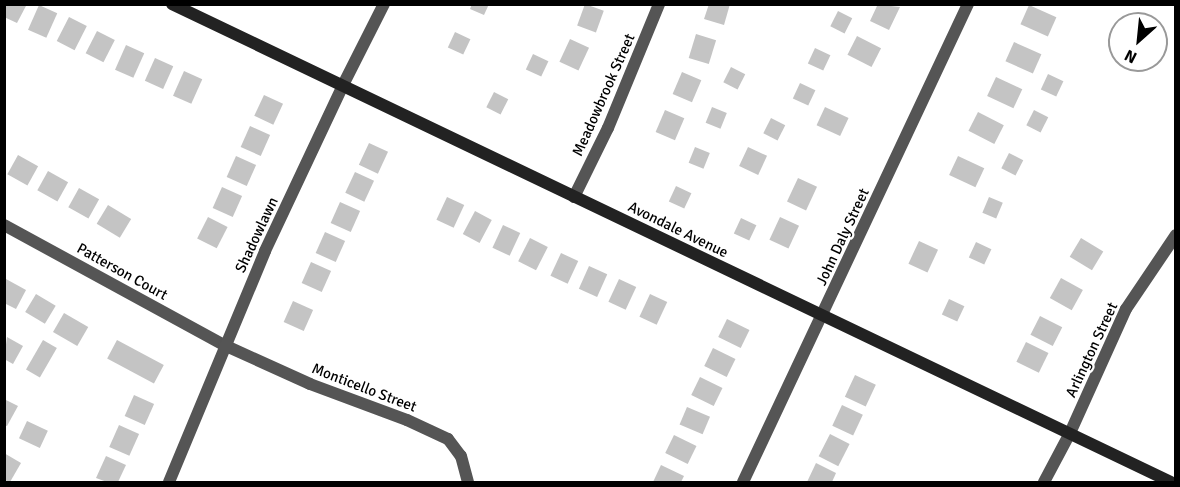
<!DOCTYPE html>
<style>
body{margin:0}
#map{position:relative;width:1180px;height:487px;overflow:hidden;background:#fff;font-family:Signika,sans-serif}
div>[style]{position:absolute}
.building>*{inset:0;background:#c4c4c4;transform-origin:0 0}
.street>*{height:12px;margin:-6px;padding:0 6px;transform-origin:6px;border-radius:6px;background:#555}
.secondary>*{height:12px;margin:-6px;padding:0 6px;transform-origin:6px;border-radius:6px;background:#222}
span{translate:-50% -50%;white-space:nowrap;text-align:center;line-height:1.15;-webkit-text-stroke:4.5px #fff;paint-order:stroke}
.street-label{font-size:15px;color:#000}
.frame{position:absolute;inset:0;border:6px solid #000;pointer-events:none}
.north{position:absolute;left:1108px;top:12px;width:60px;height:60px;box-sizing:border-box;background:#fff;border:2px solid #999;border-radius:50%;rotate:207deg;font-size:16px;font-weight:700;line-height:24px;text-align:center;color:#000}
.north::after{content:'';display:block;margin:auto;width:21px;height:27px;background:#000;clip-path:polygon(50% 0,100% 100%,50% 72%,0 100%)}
</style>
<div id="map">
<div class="building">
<i style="clip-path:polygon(4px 4px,27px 4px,17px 23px,4px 17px)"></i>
<i style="clip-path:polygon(472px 4px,489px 4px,484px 15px,470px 9px)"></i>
<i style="left:585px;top:4px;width:20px;height:23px;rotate:20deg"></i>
<i style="clip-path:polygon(709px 4px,730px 4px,724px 25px,704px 19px)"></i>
<i style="clip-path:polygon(873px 4px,900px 7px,889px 30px,870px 21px,877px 6px)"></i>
<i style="left:39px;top:5px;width:20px;height:27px;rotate:24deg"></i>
<i style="left:1029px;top:5px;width:30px;height:21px;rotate:24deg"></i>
<i style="left:838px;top:11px;width:16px;height:17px;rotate:27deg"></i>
<i style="left:69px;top:17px;width:20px;height:27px;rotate:27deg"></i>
<i style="left:97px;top:31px;width:20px;height:25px;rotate:27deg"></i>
<i style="left:455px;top:32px;width:17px;height:17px;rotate:25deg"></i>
<i style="left:696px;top:34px;width:21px;height:25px;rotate:17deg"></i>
<i style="left:857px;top:36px;width:27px;height:21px;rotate:27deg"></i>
<i style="left:570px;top:39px;width:21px;height:25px;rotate:25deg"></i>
<i style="left:1014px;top:42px;width:30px;height:21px;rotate:24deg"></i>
<i style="left:126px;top:45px;width:20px;height:27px;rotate:24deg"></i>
<i style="left:815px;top:48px;width:17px;height:17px;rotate:25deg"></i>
<i style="left:533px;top:54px;width:17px;height:17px;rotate:25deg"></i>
<i style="left:155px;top:58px;width:20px;height:25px;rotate:24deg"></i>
<i style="left:731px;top:67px;width:16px;height:17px;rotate:27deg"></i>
<i style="left:184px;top:71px;width:20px;height:27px;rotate:24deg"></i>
<i style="left:682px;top:72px;width:21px;height:24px;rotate:23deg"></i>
<i style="left:1048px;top:74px;width:17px;height:17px;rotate:25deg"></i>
<i style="left:996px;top:77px;width:29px;height:21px;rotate:25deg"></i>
<i style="left:800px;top:83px;width:17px;height:17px;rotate:25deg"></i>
<i style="left:494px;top:92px;width:16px;height:17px;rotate:27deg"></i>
<i style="left:264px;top:95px;width:21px;height:23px;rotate:25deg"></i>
<i style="left:712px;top:107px;width:16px;height:17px;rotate:22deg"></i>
<i style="left:825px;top:107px;width:26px;height:20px;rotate:25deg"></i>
<i style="left:665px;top:110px;width:21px;height:24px;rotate:23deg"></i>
<i style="left:1034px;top:110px;width:16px;height:17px;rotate:27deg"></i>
<i style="left:978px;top:112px;width:29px;height:21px;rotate:27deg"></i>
<i style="left:771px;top:118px;width:16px;height:17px;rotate:27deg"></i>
<i style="left:250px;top:126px;width:22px;height:23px;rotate:24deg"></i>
<i style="left:369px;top:143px;width:21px;height:24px;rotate:25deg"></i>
<i style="left:695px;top:147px;width:16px;height:17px;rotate:22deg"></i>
<i style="left:748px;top:147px;width:21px;height:21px;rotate:25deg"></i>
<i style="left:1009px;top:153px;width:16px;height:17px;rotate:27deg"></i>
<i style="left:18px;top:155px;width:23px;height:22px;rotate:29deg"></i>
<i style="left:236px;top:156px;width:22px;height:23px;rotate:24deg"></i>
<i style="left:958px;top:156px;width:29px;height:21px;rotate:25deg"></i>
<i style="left:48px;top:171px;width:23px;height:22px;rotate:29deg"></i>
<i style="left:355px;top:172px;width:21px;height:23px;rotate:25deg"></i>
<i style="left:798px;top:178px;width:21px;height:26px;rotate:25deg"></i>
<i style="left:676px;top:186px;width:17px;height:17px;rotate:25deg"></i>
<i style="left:222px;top:187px;width:22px;height:23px;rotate:24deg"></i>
<i style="left:79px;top:188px;width:23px;height:22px;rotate:29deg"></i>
<i style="left:447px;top:197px;width:19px;height:25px;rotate:25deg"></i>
<i style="left:989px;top:197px;width:15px;height:17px;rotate:23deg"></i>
<i style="left:340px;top:202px;width:22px;height:23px;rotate:24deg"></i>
<i style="left:108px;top:205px;width:27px;height:22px;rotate:31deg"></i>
<i style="left:475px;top:211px;width:19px;height:26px;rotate:28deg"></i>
<i style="left:208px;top:217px;width:22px;height:24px;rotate:27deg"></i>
<i style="left:780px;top:217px;width:21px;height:25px;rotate:25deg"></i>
<i style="left:741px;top:218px;width:17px;height:17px;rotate:25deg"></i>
<i style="left:503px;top:225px;width:19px;height:25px;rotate:25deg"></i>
<i style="left:325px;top:232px;width:22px;height:23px;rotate:24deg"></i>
<i style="left:530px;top:238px;width:20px;height:26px;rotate:27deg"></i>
<i style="left:1081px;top:238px;width:26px;height:22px;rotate:31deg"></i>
<i style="left:919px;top:241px;width:21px;height:25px;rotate:25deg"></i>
<i style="left:976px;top:242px;width:17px;height:17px;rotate:25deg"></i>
<i style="left:561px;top:253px;width:19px;height:25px;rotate:25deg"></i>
<i style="left:311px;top:262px;width:22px;height:23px;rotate:24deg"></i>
<i style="left:589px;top:266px;width:20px;height:25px;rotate:24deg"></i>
<i style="left:1061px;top:278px;width:25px;height:23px;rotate:29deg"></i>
<i style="clip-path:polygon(6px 279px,26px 290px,16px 309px,4px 303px)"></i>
<i style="left:619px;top:279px;width:19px;height:25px;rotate:25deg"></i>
<i style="left:36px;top:294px;width:23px;height:21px;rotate:31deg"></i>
<i style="left:650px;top:294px;width:19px;height:25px;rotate:25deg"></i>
<i style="left:949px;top:299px;width:17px;height:17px;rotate:25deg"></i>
<i style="left:293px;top:301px;width:22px;height:23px;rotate:24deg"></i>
<i style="left:64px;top:313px;width:28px;height:22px;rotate:30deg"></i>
<i style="left:1040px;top:316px;width:25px;height:21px;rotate:27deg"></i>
<i style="left:727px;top:319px;width:25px;height:20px;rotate:26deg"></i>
<i style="clip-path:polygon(7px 337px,23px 346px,13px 364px,4px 359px)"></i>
<i style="left:43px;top:340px;width:16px;height:34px;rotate:30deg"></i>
<i style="left:117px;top:340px;width:53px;height:21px;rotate:28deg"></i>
<i style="left:1026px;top:342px;width:25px;height:22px;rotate:26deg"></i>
<i style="left:713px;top:348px;width:25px;height:20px;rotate:26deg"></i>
<i style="left:855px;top:375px;width:23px;height:24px;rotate:25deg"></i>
<i style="left:700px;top:377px;width:25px;height:20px;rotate:26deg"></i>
<i style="left:134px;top:395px;width:22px;height:23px;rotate:24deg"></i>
<i style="clip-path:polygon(4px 399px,18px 406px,7px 426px,4px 425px)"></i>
<i style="left:842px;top:405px;width:23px;height:23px;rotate:25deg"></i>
<i style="left:687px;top:407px;width:25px;height:19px;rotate:23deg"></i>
<i style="left:27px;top:421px;width:23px;height:19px;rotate:25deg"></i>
<i style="left:119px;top:425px;width:22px;height:24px;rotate:24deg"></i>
<i style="left:830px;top:434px;width:22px;height:25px;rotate:27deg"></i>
<i style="left:674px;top:435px;width:25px;height:20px;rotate:26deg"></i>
<i style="clip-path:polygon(4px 453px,21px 463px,10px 482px,4px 480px)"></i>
<i style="clip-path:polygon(106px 456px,126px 465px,118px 482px,107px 482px,96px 478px)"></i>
<i style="clip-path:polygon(816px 463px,836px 473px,832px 482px,807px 482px)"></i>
<i style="clip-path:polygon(661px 465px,684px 476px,681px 482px,653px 482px)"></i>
</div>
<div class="street">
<i style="left:574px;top:197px;width:77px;rotate:-63.8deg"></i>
<i style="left:608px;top:128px;width:134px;rotate:-67.6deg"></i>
<i style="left:4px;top:225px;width:251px;rotate:28.6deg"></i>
<i style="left:224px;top:345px;width:94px;rotate:24.4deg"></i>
<i style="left:310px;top:384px;width:103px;rotate:20.4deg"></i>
<i style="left:407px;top:420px;width:45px;rotate:24.9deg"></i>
<i style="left:448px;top:439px;width:21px;rotate:53deg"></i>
<i style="left:461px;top:456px;width:27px;rotate:75deg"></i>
<i style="left:169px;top:482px;width:250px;rotate:-67.4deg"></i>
<i style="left:265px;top:251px;width:181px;rotate:-64.8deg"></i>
<i style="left:342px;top:87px;width:93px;rotate:-63.2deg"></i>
<i style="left:743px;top:482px;width:528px;rotate:-64.79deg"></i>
<i style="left:1044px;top:482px;width:55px;rotate:-62deg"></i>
<i style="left:1070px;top:433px;width:136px;rotate:-65.7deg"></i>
<i style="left:1126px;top:309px;width:89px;rotate:-56deg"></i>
</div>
<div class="secondary">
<i style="left:172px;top:4px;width:1107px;rotate:25.57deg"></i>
</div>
<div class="street-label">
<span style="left:604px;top:95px;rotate:-66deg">Meadowbrook Street</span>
<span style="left:678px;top:230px;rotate:26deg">Avondale Avenue</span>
<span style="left:257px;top:235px;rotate:-65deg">Shadowlawn</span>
<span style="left:843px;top:237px;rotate:-65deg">John Daly Street</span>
<span style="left:122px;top:272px;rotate:29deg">Patterson Court</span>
<span style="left:1092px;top:350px;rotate:-65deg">Arlington Street</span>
<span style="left:364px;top:388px;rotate:21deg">Monticello Street</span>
</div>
<div class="frame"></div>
<div class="north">N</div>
</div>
